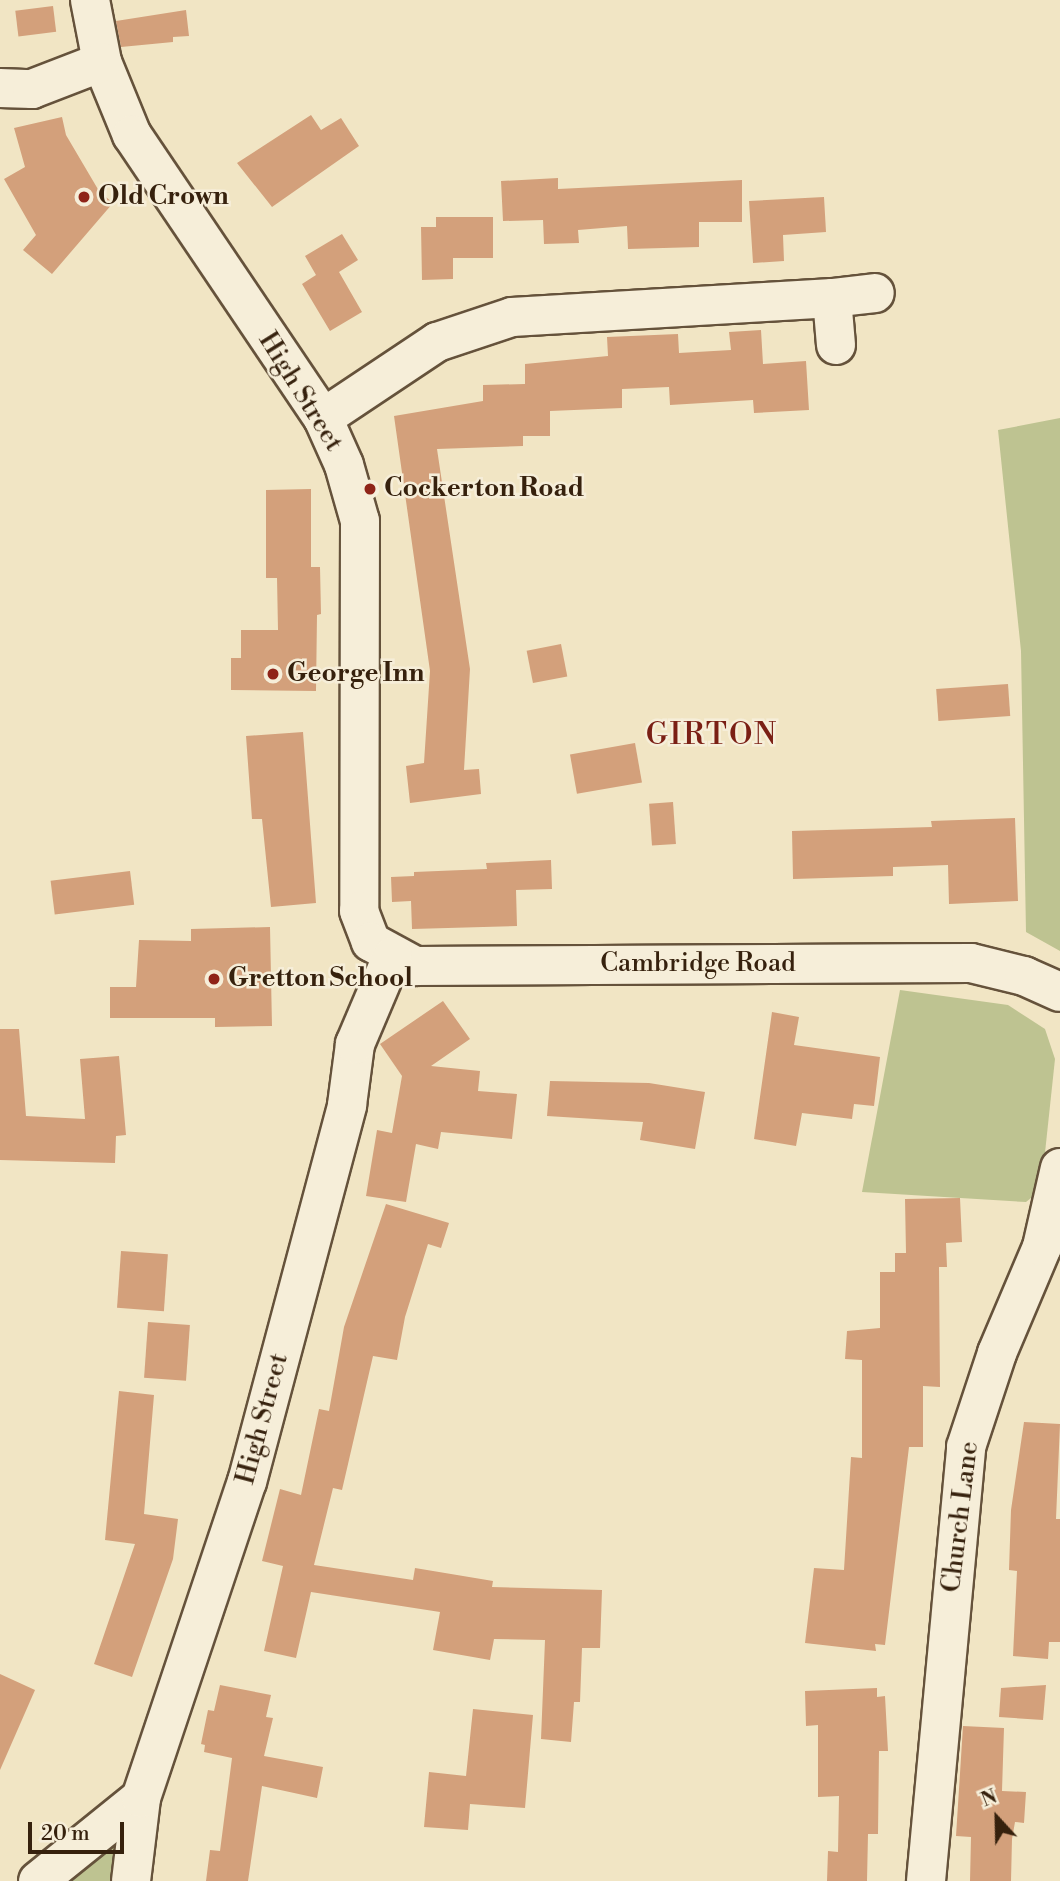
<!DOCTYPE html>
<style>
body{margin:0}
#map{position:relative;width:1060px;height:1881px;overflow:hidden;background:#f1e5c4;font-family:"Libre Bodoni",serif}
div>[style]{position:absolute}
.green>*{inset:0;background:#bec391}
.building>*{inset:0;background:#d3a07b;transform-origin:0 0}
.roads{filter:drop-shadow(2px 0 #65523b) drop-shadow(-2px 0 #65523b) drop-shadow(0 2px #65523b) drop-shadow(0 -2px #65523b)}
.minor>*{height:38px;margin:-19px;padding:0 19px;transform-origin:19px;border-radius:19px;background:#f6eed9}
.dots>*{width:19px;height:19px;translate:-50% -50%;box-sizing:border-box;border:4px solid #f6eed9;border-radius:50%}
span{translate:-50% -50%;white-space:nowrap;text-align:center;line-height:1.15;-webkit-text-stroke:5px #f6eed9;paint-order:stroke}
.poi-label{font-size:26px;color:#36210d;font-weight:700}
.left{translate:0 -50%;text-align:left}
.street-label{font-size:26px;color:#36210d}
.quarter-label{font-size:30px;color:#7a1f14;letter-spacing:2px}
.north{position:absolute;left:962px;top:1783px;width:70px;height:70px;-webkit-text-stroke:5px #f6eed9;paint-order:stroke;rotate:338deg;font-size:19px;font-weight:700;line-height:28px;text-align:center;color:#36210d}
.north::after{content:'';display:block;margin:auto;width:24px;height:32px;background:#36210d;clip-path:polygon(50% 0,100% 100%,50% 72%,0 100%)}
.scale{position:absolute;left:28px;top:1822px;width:96px;height:32px;box-sizing:border-box;border:4px solid #36210d;border-top:0;padding-left:9px;font-size:21px;line-height:24px;white-space:nowrap;color:#36210d;-webkit-text-stroke:5px #f6eed9;paint-order:stroke}
</style>
<div id="map">
<div class="green">
<i style="clip-path:polygon(1060px 418px,1060px 951px,1026px 932px,1021px 651px,998px 430px)"></i>
<i style="clip-path:polygon(900px 990px,1008px 1005px,1045px 1029px,1055px 1059px,1041px 1190px,1026px 1202px,862px 1192px)"></i>
<i style="clip-path:polygon(124px 1825px,114px 1881px,52px 1881px)"></i>
</div>
<div class="building">
<i style="left:53px;top:6px;width:26px;height:38px;rotate:83deg"></i>
<i style="clip-path:polygon(186px 10px,189px 36px,173px 37px,173px 42px,121px 47px,116px 21px)"></i>
<i style="clip-path:polygon(311px 115px,321px 130px,341px 118px,359px 146px,272px 207px,237px 163px)"></i>
<i style="clip-path:polygon(62px 117px,66px 135px,99px 191px,113px 203px,52px 274px,23px 250px,36px 235px,4px 179px,25px 167px,14px 128px)"></i>
<i style="clip-path:polygon(558px 178px,558px 189px,742px 180px,742px 222px,699px 222px,699px 247px,628px 249px,627px 226px,578px 230px,579px 243px,544px 244px,543px 220px,503px 221px,501px 181px)"></i>
<i style="clip-path:polygon(824px 197px,826px 232px,783px 235px,784px 261px,753px 263px,749px 201px)"></i>
<i style="clip-path:polygon(436px 217px,493px 217px,493px 258px,453px 258px,453px 279px,422px 280px,421px 227px,436px 227px)"></i>
<i style="clip-path:polygon(342px 234px,358px 260px,339px 272px,362px 312px,330px 331px,302px 284px,316px 275px,305px 256px)"></i>
<i style="clip-path:polygon(761px 330px,763px 364px,806px 361px,809px 410px,754px 413px,753px 400px,670px 405px,669px 387px,622px 389px,622px 408px,550px 411px,550px 436px,523px 436px,523px 446px,437px 449px,470px 669px,464px 770px,479px 769px,481px 794px,410px 803px,406px 766px,424px 763px,430px 671px,394px 416px,483px 401px,483px 385px,525px 384px,525px 364px,608px 356px,607px 337px,678px 334px,679px 353px,731px 350px,729px 332px)"></i>
<i style="clip-path:polygon(311px 489px,311px 567px,320px 567px,321px 614px,317px 615px,316px 691px,231px 690px,231px 658px,241px 658px,241px 630px,278px 630px,277px 578px,266px 578px,266px 490px)"></i>
<i style="left:561px;top:644px;width:33px;height:35px;rotate:79deg"></i>
<i style="left:1008px;top:684px;width:32px;height:72px;rotate:86deg"></i>
<i style="clip-path:polygon(303px 732px,316px 903px,271px 907px,262px 819px,252px 819px,246px 736px)"></i>
<i style="left:635px;top:743px;width:40px;height:66px;rotate:80deg"></i>
<i style="left:673px;top:802px;width:42px;height:24px;rotate:86deg"></i>
<i style="clip-path:polygon(1015px 818px,1018px 901px,949px 904px,948px 865px,893px 867px,893px 876px,793px 879px,792px 831px,932px 827px,931px 821px)"></i>
<i style="clip-path:polygon(551px 860px,552px 889px,516px 890px,517px 926px,412px 929px,411px 901px,392px 902px,391px 877px,414px 876px,414px 872px,487px 869px,486px 863px)"></i>
<i style="left:130px;top:871px;width:34px;height:80px;rotate:83deg"></i>
<i style="clip-path:polygon(270px 927px,272px 1026px,215px 1027px,215px 1018px,110px 1018px,110px 987px,136px 987px,139px 940px,191px 941px,191px 929px)"></i>
<i style="clip-path:polygon(443px 1001px,470px 1039px,431px 1066px,480px 1071px,478px 1091px,517px 1094px,512px 1139px,441px 1132px,438px 1149px,416px 1144px,406px 1202px,366px 1196px,377px 1130px,392px 1133px,402px 1076px,380px 1044px)"></i>
<i style="clip-path:polygon(772px 1012px,799px 1017px,794px 1045px,880px 1057px,874px 1106px,854px 1104px,852px 1119px,802px 1113px,796px 1146px,754px 1139px)"></i>
<i style="clip-path:polygon(0 1029px,19px 1029px,26px 1116px,85px 1119px,80px 1059px,119px 1056px,126px 1135px,116px 1136px,115px 1163px,0 1160px)"></i>
<i style="clip-path:polygon(550px 1081px,649px 1083px,705px 1092px,695px 1149px,640px 1140px,643px 1122px,547px 1116px)"></i>
<i style="clip-path:polygon(960px 1198px,962px 1242px,946px 1243px,947px 1267px,939px 1267px,940px 1387px,923px 1386px,923px 1447px,909px 1447px,885px 1645px,875px 1644px,876px 1651px,805px 1643px,814px 1568px,844px 1570px,851px 1457px,862px 1458px,862px 1360px,845px 1359px,847px 1331px,880px 1328px,880px 1272px,895px 1272px,895px 1253px,906px 1253px,905px 1199px)"></i>
<i style="clip-path:polygon(386px 1204px,449px 1223px,441px 1248px,428px 1244px,405px 1317px,397px 1360px,373px 1356px,342px 1490px,333px 1488px,314px 1565px,413px 1580px,415px 1568px,493px 1581px,492px 1587px,602px 1590px,600px 1648px,582px 1648px,580px 1702px,574px 1702px,571px 1742px,541px 1739px,545px 1640px,494px 1639px,490px 1660px,433px 1650px,440px 1612px,311px 1592px,296px 1658px,264px 1651px,283px 1566px,262px 1561px,280px 1489px,301px 1495px,319px 1409px,329px 1411px,344px 1327px)"></i>
<i style="left:121px;top:1251px;width:47px;height:57px;rotate:4deg"></i>
<i style="left:148px;top:1322px;width:42px;height:56px;rotate:4deg"></i>
<i style="clip-path:polygon(119px 1391px,154px 1395px,144px 1514px,178px 1519px,173px 1559px,132px 1677px,94px 1664px,135px 1544px,105px 1540px)"></i>
<i style="clip-path:polygon(1024px 1422px,1060px 1424px,1056px 1519px,1060px 1519px,1060px 1642px,1049px 1642px,1048px 1659px,1013px 1656px,1017px 1571px,1009px 1570px,1011px 1510px)"></i>
<i style="clip-path:polygon(0 1674px,35px 1690px,0 1770px)"></i>
<i style="clip-path:polygon(220px 1685px,271px 1695px,266px 1717px,273px 1718px,264px 1756px,323px 1767px,317px 1798px,262px 1786px,248px 1881px,206px 1881px,210px 1850px,220px 1851px,232px 1758px,204px 1752px,205px 1745px,201px 1744px,208px 1710px,214px 1711px)"></i>
<i style="clip-path:polygon(1046px 1685px,1043px 1720px,999px 1717px,1001px 1688px)"></i>
<i style="clip-path:polygon(877px 1688px,877px 1697px,885px 1696px,888px 1751px,879px 1751px,878px 1834px,868px 1834px,867px 1881px,827px 1881px,828px 1851px,838px 1852px,839px 1796px,818px 1797px,818px 1725px,806px 1726px,805px 1691px)"></i>
<i style="clip-path:polygon(473px 1709px,533px 1715px,525px 1808px,470px 1804px,468px 1830px,424px 1827px,429px 1772px,466px 1776px)"></i>
<i style="clip-path:polygon(963px 1726px,1004px 1728px,1002px 1791px,1026px 1792px,1024px 1823px,1015px 1822px,1012px 1839px,1011px 1881px,970px 1881px,971px 1837px,956px 1836px)"></i>
</div>
<div class="roads">
<div class="minor">
<i style="left:90px;top:0;width:63px;rotate:79deg"></i>
<i style="left:102px;top:62px;width:79px;rotate:67.7deg"></i>
<i style="left:132px;top:135px;width:341px;rotate:56deg"></i>
<i style="left:323px;top:418px;width:51px;rotate:65.9deg"></i>
<i style="left:344px;top:465px;width:58px;rotate:74.1deg"></i>
<i style="left:360px;top:521px;width:390px;rotate:90.1deg"></i>
<i style="left:359px;top:911px;width:33px;rotate:69deg"></i>
<i style="left:371px;top:942px;width:50px;rotate:28.6deg"></i>
<i style="left:415px;top:966px;width:556px;rotate:-0.31deg"></i>
<i style="left:971px;top:963px;width:55px;rotate:13.8deg"></i>
<i style="left:1024px;top:976px;width:39px;rotate:24deg"></i>
<i style="left:0;top:88px;width:32px;rotate:2deg"></i>
<i style="left:32px;top:89px;width:75px;rotate:-21.1deg"></i>
<i style="left:836px;top:345px;width:47px;rotate:-94.9deg"></i>
<i style="left:832px;top:298px;width:43px;rotate:-6.6deg"></i>
<i style="left:323px;top:418px;width:137px;rotate:-33.7deg"></i>
<i style="left:437px;top:342px;width:79px;rotate:-18.4deg"></i>
<i style="left:512px;top:317px;width:321px;rotate:-3.4deg"></i>
<i style="left:38px;top:1881px;width:132px;rotate:-38.9deg"></i>
<i style="left:131px;top:1881px;width:84px;rotate:-83.1deg"></i>
<i style="left:141px;top:1798px;width:333px;rotate:-71.5deg"></i>
<i style="left:247px;top:1482px;width:390px;rotate:-75.1deg"></i>
<i style="left:347px;top:1105px;width:62px;rotate:-82.5deg"></i>
<i style="left:355px;top:1044px;width:95px;rotate:-67deg"></i>
<i style="left:926px;top:1881px;width:436px;rotate:-84.7deg"></i>
<i style="left:966px;top:1447px;width:99px;rotate:-71.7deg"></i>
<i style="left:997px;top:1353px;width:115px;rotate:-67deg"></i>
<i style="left:1042px;top:1247px;width:81px;rotate:-77.2deg"></i>
</div>
</div>
<div class="dots">
<i style="left:84px;top:197px;background:#8f2418"></i>
<i style="left:370px;top:489px;background:#8f2418"></i>
<i style="left:273px;top:674px;background:#8f2418"></i>
<i style="left:214px;top:979px;background:#8f2418"></i>
</div>
<div class="poi-label">
<span class="left" style="left:98px;top:197px">Old Crown</span>
<span class="left" style="left:384px;top:489px">Cockerton Road</span>
<span class="left" style="left:287px;top:674px">George Inn</span>
<span class="left" style="left:228px;top:979px">Gretton School</span>
</div>
<div class="street-label">
<span style="left:300px;top:392px;rotate:58deg">High Street</span>
<span style="left:698px;top:964px">Cambridge Road</span>
<span style="left:263px;top:1419px;rotate:-75deg">High Street</span>
<span style="left:961px;top:1517px;rotate:-83deg">Church Lane</span>
</div>
<div class="quarter-label">
<span style="left:712px;top:735px">GIRTON</span>
</div>
<div class="north">N</div>
<div class="scale">20 m</div>
</div>
